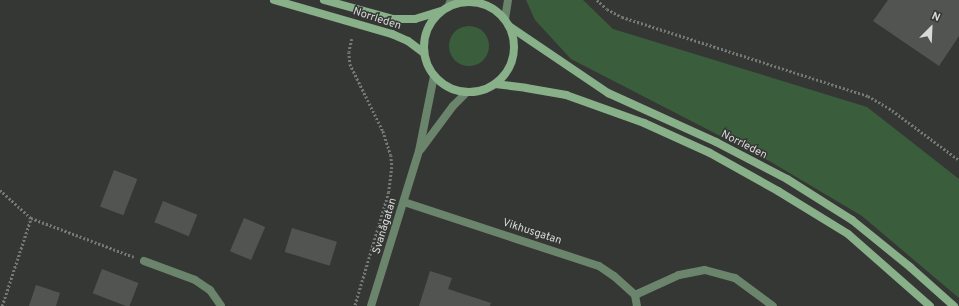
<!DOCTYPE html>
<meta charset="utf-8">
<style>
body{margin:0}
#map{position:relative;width:959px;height:306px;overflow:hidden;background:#353735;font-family:Overpass,sans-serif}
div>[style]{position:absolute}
.green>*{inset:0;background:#3a5e3c}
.round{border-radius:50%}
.building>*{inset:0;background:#525452;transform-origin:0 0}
.path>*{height:2.5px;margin-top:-1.25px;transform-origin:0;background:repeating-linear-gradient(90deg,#767876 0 2px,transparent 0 4px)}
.street>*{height:8px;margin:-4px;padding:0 4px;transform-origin:4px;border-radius:4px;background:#6b856c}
.secondary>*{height:8px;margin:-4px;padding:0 4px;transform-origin:4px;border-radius:4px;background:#88b089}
.secondary>.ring{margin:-4px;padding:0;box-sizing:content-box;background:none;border:8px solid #88b089;border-radius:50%}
span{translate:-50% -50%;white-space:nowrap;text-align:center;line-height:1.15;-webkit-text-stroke:3px #353735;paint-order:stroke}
.street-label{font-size:11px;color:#d8d9d8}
.north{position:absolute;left:911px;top:8px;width:40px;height:40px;-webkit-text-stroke:3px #353735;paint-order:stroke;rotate:24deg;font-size:11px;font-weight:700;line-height:16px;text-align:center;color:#d8d9d8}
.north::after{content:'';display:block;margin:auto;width:14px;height:18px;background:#d8d9d8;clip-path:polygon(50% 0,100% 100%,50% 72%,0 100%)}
</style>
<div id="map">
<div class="green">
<i style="clip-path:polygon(526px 0,583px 0,613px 29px,867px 107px,959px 179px,959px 298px,862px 216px,771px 162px,571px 59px,535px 20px)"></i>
<i class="round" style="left:449px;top:26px;width:40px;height:40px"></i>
</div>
<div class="building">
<i style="clip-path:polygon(888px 0,959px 0,959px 36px,939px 66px,873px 21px)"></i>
<i style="left:114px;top:170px;width:25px;height:39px;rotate:21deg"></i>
<i style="left:163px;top:201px;width:37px;height:23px;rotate:22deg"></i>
<i style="left:244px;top:218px;width:23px;height:36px;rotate:23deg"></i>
<i style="left:292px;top:228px;width:47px;height:25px;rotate:17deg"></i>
<i style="left:102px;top:269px;width:39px;height:26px;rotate:21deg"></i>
<i style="clip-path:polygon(430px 271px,452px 278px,448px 289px,491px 303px,490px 306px,419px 306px)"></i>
<i style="clip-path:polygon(36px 285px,60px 293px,56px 306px,29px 306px)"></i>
</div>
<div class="path">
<i style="left:597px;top:0;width:13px;rotate:42deg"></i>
<i style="left:607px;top:9px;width:17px;rotate:28deg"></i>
<i style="left:622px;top:17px;width:258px;rotate:17.8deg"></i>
<i style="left:868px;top:96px;width:24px;rotate:30deg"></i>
<i style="left:889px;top:108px;width:87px;rotate:36.6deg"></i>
<i style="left:352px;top:39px;width:13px;rotate:103deg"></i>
<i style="left:349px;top:52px;width:12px;rotate:85deg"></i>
<i style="left:350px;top:64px;width:75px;rotate:63.8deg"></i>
<i style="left:383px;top:131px;width:25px;rotate:72deg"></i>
<i style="left:391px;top:155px;width:12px;rotate:85deg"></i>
<i style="left:392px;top:167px;width:25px;rotate:97deg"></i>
<i style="left:389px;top:192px;width:119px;rotate:106.6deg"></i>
<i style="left:0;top:190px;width:42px;rotate:42.1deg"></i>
<i style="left:31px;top:218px;width:110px;rotate:20.7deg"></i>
<i style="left:2px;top:306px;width:93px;rotate:-71.8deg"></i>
</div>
<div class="street">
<i style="left:448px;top:7px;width:8px;rotate:-67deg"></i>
<i style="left:505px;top:19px;width:19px;rotate:-81deg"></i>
<i style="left:421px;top:149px;width:54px;rotate:-53.3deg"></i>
<i style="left:453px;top:106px;width:18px;rotate:-45deg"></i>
<i style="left:404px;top:202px;width:205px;rotate:18.2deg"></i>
<i style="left:599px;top:266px;width:18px;rotate:34deg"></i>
<i style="left:614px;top:276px;width:28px;rotate:42deg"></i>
<i style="left:635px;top:295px;width:11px;rotate:80deg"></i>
<i style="left:144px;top:261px;width:54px;rotate:20.4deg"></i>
<i style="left:195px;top:280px;width:18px;rotate:34deg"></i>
<i style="left:210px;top:290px;width:19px;rotate:55deg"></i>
<i style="left:635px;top:295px;width:48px;rotate:-24.4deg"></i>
<i style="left:679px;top:275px;width:26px;rotate:-11deg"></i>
<i style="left:705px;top:270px;width:31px;rotate:15deg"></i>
<i style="left:735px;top:278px;width:47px;rotate:36.4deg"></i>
<i style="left:371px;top:306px;width:162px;rotate:-72.8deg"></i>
<i style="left:419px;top:151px;width:76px;rotate:-78.7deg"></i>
</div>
<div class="secondary">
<i style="left:274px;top:0;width:123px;rotate:16.1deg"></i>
<i style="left:392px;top:34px;width:17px;rotate:24deg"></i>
<i style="left:408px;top:41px;width:20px;rotate:37deg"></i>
<i style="left:324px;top:0;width:72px;rotate:15.4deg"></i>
<i style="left:393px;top:19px;width:22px"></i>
<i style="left:415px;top:19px;width:27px;rotate:-17deg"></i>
<i class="ring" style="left:424px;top:2px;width:82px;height:82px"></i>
<i style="left:509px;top:26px;width:120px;rotate:34.1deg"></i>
<i style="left:608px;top:93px;width:119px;rotate:24.4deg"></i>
<i style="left:716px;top:142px;width:80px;rotate:27.5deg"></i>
<i style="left:787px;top:179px;width:77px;rotate:32.2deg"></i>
<i style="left:852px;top:220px;width:75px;rotate:39deg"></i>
<i style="left:910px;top:267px;width:59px;rotate:41.6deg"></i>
<i style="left:495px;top:84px;width:31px;rotate:7deg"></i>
<i style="left:526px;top:88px;width:41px;rotate:9.9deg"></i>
<i style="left:566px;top:95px;width:83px;rotate:19.7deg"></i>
<i style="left:644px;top:123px;width:72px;rotate:24.4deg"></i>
<i style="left:710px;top:153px;width:78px;rotate:29.2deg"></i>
<i style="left:778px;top:191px;width:82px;rotate:31.6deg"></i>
<i style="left:848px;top:234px;width:109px;rotate:41.3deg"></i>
</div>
<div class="street-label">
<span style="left:377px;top:19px;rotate:18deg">Norrleden</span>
<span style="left:744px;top:145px;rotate:27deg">Norrleden</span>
<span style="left:385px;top:226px;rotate:-73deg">Svanågatan</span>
<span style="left:532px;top:232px;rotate:18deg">Vikhusgatan</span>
</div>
<div class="north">N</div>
</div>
